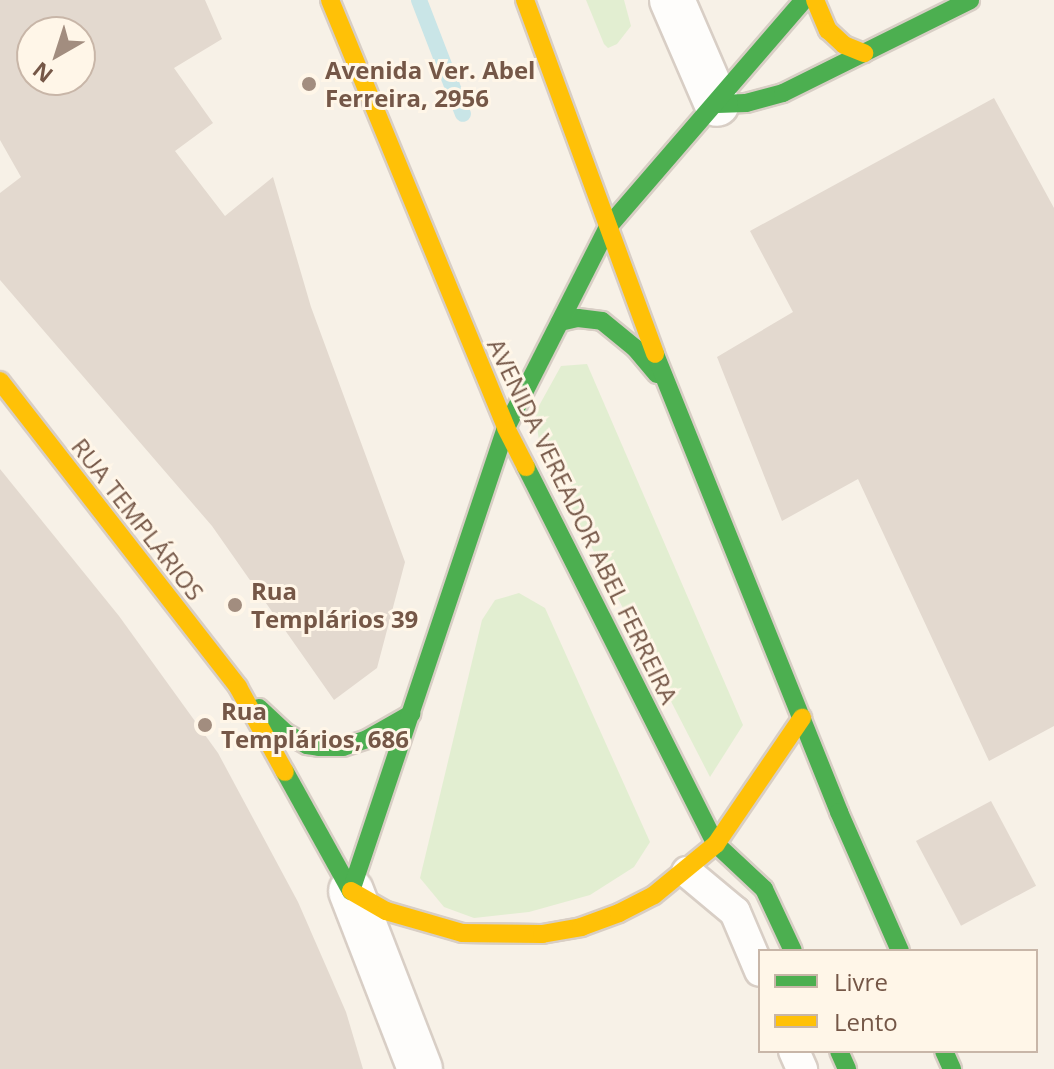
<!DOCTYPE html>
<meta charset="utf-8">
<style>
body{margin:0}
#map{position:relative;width:1054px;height:1069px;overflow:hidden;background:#f7f1e7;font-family:"Open Sans",sans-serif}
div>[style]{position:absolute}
.green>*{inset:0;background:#e2eed1}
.stream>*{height:16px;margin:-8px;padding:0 8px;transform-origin:8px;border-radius:8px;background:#c9e5e7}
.building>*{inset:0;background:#e3d9cf;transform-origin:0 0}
.roads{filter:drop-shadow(2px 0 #d8cec5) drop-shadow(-2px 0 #d8cec5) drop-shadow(0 2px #d8cec5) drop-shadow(0 -2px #d8cec5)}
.lane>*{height:30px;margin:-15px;padding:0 15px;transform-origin:15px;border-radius:15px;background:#fefdfb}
.street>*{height:44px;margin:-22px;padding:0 22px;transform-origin:22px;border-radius:22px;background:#fefdfb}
.fast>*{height:18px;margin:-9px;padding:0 9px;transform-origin:9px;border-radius:9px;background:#4caf50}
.slow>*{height:18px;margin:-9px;padding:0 9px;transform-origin:9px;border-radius:9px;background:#ffc107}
.dots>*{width:22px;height:22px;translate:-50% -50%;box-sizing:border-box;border:4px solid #fff6e8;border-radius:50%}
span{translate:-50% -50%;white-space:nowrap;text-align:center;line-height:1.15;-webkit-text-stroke:6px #fff6e8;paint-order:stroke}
.poi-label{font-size:24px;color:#755747;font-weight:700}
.left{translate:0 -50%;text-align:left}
.street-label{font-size:24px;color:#755747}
.legend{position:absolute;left:758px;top:949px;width:280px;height:104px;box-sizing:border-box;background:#fff6e8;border:2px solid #c8b6a8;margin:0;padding:10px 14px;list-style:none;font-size:24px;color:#755747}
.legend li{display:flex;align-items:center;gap:16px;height:40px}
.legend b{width:40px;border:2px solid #c8b6a8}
.north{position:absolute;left:16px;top:16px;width:80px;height:80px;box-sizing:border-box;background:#fff6e8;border:2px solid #c8b6a8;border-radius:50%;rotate:219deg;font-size:22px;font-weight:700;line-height:32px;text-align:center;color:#755747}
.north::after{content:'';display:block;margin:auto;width:28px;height:36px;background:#a28d7f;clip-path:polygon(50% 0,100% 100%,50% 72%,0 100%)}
</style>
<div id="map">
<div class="green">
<i style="clip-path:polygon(586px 0,624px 0,631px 26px,617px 44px,608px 48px,604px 44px)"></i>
<i style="clip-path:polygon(587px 364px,743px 725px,710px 777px,540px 447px,535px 413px,561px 366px)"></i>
<i style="clip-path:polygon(519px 593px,545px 608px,650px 842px,634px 867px,590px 895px,529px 912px,474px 918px,444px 907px,420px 878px,482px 620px,495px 600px)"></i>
</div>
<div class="stream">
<i style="left:419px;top:0;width:122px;rotate:68.9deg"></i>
</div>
<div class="building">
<i style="clip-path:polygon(evenodd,0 0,205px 0,222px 39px,174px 68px,213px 123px,175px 151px,225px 216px,273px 177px,311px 307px,405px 562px,377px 668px,334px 700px,212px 526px,0 280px,0 193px,21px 177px,0 140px,0 0,32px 32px,80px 32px,80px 80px,32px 80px,32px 32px)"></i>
<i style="clip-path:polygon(994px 98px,1054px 208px,1054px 726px,989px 761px,858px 479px,782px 521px,717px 357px,793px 312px,750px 231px)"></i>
<i style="clip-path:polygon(0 469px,119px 616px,218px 753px,298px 902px,346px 1012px,363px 1069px,0 1069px)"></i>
<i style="left:991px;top:801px;width:96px;height:85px;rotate:62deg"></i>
</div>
<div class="roads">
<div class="lane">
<i style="left:687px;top:872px;width:62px;rotate:39.8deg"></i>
<i style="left:735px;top:912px;width:64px;rotate:67deg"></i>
<i style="left:794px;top:1051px;width:20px;rotate:66deg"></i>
</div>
<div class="street">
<i style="left:672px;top:0;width:113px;rotate:66.6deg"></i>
<i style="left:351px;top:891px;width:191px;rotate:68.8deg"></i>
</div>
<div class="fast">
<i style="left:717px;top:104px;width:29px;rotate:-2deg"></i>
<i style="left:746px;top:103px;width:38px;rotate:-15deg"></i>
<i style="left:783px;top:93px;width:209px;rotate:-26.4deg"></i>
<i style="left:560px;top:322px;width:18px;rotate:-13deg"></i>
<i style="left:578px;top:318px;width:24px;rotate:7deg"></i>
<i style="left:602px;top:321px;width:43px;rotate:39.3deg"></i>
<i style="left:635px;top:348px;width:34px;rotate:50deg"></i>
<i style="left:655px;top:354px;width:494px;rotate:68.1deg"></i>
<i style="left:839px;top:812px;width:152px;rotate:66.3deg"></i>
<i style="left:526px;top:467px;width:422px;rotate:63.3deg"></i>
<i style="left:716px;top:844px;width:66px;rotate:43.2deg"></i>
<i style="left:764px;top:889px;width:68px;rotate:64.9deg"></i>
<i style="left:259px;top:708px;width:37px;rotate:43deg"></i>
<i style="left:286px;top:733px;width:24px;rotate:30deg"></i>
<i style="left:307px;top:745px;width:12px;rotate:9deg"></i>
<i style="left:319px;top:747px;width:24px"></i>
<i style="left:343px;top:747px;width:25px;rotate:-18deg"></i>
<i style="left:367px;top:739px;width:51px;rotate:-29.6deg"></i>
<i style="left:285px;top:772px;width:136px;rotate:61deg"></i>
<i style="left:351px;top:891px;width:488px;rotate:-71.5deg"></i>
<i style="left:506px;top:428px;width:225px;rotate:-63.1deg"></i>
<i style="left:608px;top:227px;width:300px;rotate:-49.2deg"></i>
<i style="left:839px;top:1051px;width:20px;rotate:66deg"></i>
<i style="left:944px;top:1051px;width:20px;rotate:66deg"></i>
</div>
<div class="slow">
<i style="left:330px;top:0;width:463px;rotate:67.6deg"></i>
<i style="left:506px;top:428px;width:44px;rotate:62.9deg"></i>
<i style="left:525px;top:0;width:377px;rotate:69.8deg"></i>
<i style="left:815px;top:0;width:33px;rotate:67deg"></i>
<i style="left:828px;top:30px;width:22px;rotate:43deg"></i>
<i style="left:844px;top:45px;width:22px;rotate:22deg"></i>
<i style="left:0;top:381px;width:388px;rotate:52.1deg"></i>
<i style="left:238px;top:687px;width:97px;rotate:61.1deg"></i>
<i style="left:351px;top:891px;width:40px;rotate:29.7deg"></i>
<i style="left:386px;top:911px;width:79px;rotate:16.1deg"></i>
<i style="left:462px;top:933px;width:80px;rotate:0.7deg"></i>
<i style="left:542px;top:934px;width:40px;rotate:-10deg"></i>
<i style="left:581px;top:927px;width:40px;rotate:-20.2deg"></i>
<i style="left:619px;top:913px;width:39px;rotate:-27deg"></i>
<i style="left:654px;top:895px;width:80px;rotate:-39.4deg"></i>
<i style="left:716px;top:844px;width:153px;rotate:-55.7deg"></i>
</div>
</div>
<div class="dots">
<i style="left:309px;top:84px;background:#a28d7f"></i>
<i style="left:235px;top:605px;background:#a28d7f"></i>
<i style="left:205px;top:725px;background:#a28d7f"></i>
</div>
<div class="poi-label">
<span class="left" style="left:325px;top:84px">Avenida Ver. Abel<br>Ferreira, 2956</span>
<span class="left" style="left:251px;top:605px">Rua<br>Templários 39</span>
<span class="left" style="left:221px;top:725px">Rua<br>Templários, 686</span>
</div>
<div class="street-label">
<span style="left:138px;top:519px;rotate:52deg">RUA TEMPLÁRIOS</span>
<span style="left:583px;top:521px;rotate:64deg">AVENIDA VEREADOR ABEL FERREIRA</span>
</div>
<ul class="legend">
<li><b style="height:10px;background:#4caf50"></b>Livre</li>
<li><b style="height:10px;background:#ffc107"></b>Lento</li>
</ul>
<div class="north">N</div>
</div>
